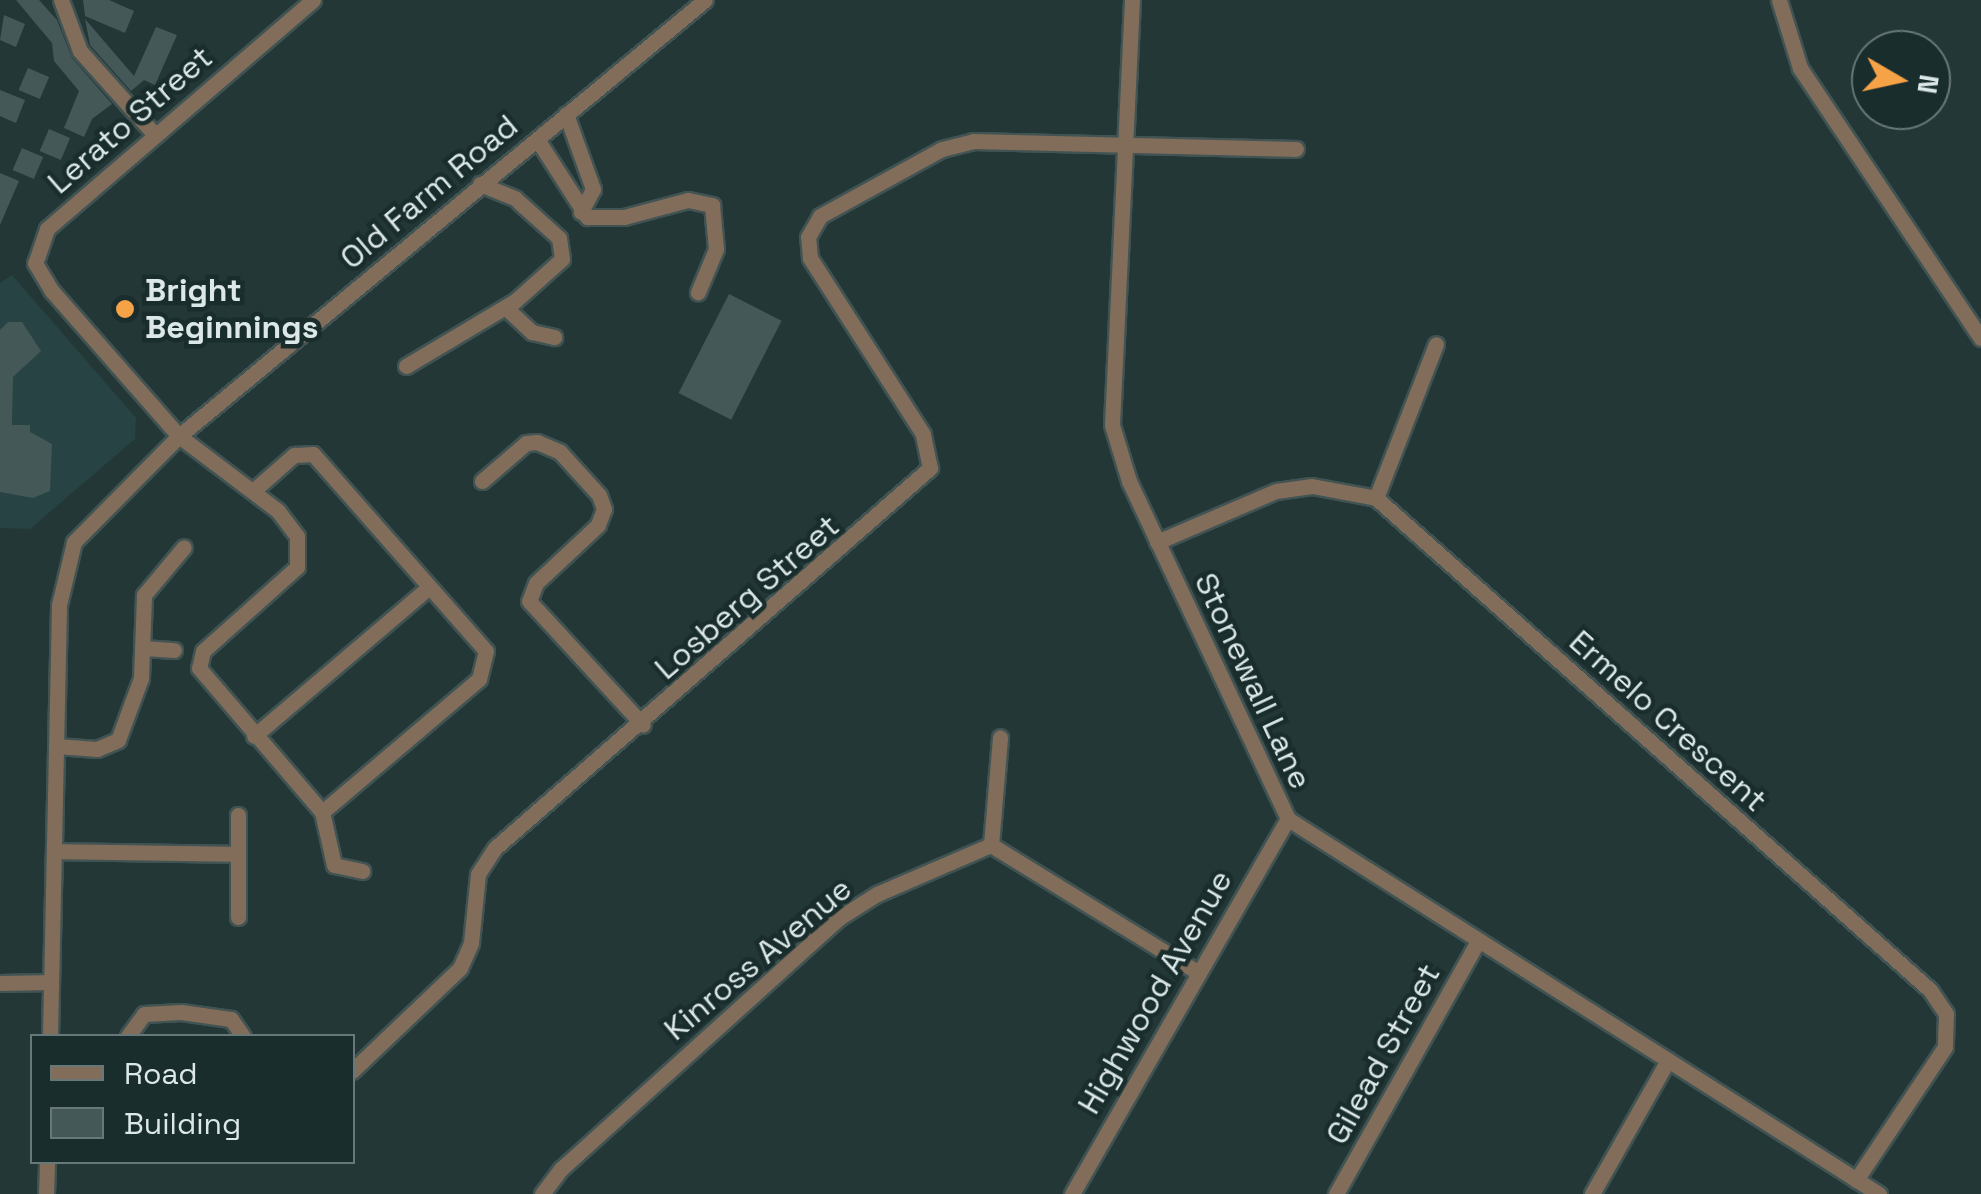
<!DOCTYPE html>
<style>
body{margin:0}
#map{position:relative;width:1981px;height:1194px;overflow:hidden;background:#243737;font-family:"Space Grotesk",sans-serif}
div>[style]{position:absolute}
.built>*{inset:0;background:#274343}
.building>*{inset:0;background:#445857;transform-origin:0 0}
.roads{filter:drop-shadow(2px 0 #415353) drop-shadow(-2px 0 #415353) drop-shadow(0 2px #415353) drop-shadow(0 -2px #415353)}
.minor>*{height:15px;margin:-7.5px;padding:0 7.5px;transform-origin:7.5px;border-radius:7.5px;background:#816d5a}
.dots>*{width:28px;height:28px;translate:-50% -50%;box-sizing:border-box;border:5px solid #1a2d2d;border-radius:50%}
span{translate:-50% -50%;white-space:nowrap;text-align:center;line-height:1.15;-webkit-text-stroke:9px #1a2d2d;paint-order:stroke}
.street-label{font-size:32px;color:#dce8e8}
.poi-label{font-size:32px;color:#dce8e8;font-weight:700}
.left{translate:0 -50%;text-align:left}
.legend{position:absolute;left:30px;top:1034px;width:325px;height:130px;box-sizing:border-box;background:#1a2d2d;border:2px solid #687878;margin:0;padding:12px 18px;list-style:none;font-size:30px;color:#dce8e8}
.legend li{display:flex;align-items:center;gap:20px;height:50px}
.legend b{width:50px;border:2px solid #687878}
.north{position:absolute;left:1851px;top:30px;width:100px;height:100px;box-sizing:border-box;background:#1a2d2d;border:2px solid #687878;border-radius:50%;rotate:99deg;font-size:28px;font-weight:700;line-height:40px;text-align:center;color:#dce8e8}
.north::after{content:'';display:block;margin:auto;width:35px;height:45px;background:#f6a247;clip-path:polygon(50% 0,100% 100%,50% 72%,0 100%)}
</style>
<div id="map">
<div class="built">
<i style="clip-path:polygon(12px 275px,136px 418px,135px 439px,30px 529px,0 528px,0 283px)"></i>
</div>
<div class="building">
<i style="clip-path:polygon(16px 0,39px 0,57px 20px,72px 58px,112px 104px,92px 119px,84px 137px,64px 128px,79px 91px,54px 61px,52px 43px)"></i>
<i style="clip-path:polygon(83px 0,109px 0,134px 11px,125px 33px,85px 16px)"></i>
<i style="clip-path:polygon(4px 15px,25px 24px,16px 47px,0 40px)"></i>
<i style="clip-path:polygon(85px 19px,134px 76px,156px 27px,177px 35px,155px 85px,144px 80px,131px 91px,90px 45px)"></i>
<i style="left:28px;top:68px;width:23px;height:24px;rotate:23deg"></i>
<i style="clip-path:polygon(0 90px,25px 100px,16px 123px,0 116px)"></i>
<i style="left:49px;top:129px;width:23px;height:24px;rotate:23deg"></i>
<i style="left:22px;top:148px;width:23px;height:24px;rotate:23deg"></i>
<i style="clip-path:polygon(0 173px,19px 181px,0 225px)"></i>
<i style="left:729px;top:294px;width:59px;height:111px;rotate:27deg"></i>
<i style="clip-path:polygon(8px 322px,22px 322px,41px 351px,13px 377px,12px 425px,30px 425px,30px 432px,52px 444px,50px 491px,33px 498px,0 492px,0 330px)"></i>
</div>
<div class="roads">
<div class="minor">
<i style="left:61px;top:0;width:54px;rotate:69.6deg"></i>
<i style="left:80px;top:51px;width:113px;rotate:48.2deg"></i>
<i style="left:313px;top:0;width:351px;rotate:139.3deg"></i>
<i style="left:47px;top:229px;width:36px;rotate:109deg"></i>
<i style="left:35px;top:263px;width:33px;rotate:59deg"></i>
<i style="left:52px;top:291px;width:193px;rotate:48.8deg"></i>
<i style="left:179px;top:436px;width:124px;rotate:37.1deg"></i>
<i style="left:278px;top:511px;width:31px;rotate:53deg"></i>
<i style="left:297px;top:536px;width:31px;rotate:90deg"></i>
<i style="left:297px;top:567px;width:126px;rotate:138.2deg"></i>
<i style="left:203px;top:651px;width:17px;rotate:103deg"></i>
<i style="left:199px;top:668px;width:189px;rotate:49.5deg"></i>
<i style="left:322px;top:812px;width:54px;rotate:77.2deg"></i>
<i style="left:334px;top:865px;width:29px;rotate:12deg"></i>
<i style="left:1132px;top:0;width:425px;rotate:92.7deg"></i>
<i style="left:1112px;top:425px;width:59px;rotate:73.1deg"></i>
<i style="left:1129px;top:481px;width:374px;rotate:64.8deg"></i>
<i style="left:1288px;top:819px;width:700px;rotate:32.4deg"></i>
<i style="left:1779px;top:0;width:71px;rotate:72.8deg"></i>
<i style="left:1800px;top:68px;width:325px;rotate:56.2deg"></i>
<i style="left:566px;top:114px;width:80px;rotate:70.2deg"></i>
<i style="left:593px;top:189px;width:26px;rotate:118deg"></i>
<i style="left:537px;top:139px;width:93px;rotate:57.3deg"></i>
<i style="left:587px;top:217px;width:37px"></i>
<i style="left:624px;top:217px;width:66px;rotate:-14.9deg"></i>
<i style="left:688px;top:200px;width:25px;rotate:12deg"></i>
<i style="left:712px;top:205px;width:44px;rotate:84.8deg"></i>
<i style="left:716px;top:249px;width:47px;rotate:112.7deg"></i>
<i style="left:480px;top:184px;width:38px;rotate:22deg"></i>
<i style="left:505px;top:307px;width:37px;rotate:43deg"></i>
<i style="left:532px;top:332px;width:23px;rotate:13deg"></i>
<i style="left:406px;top:366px;width:127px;rotate:-30.8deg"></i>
<i style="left:515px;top:301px;width:63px;rotate:-41.8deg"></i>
<i style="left:562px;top:259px;width:21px;rotate:-98deg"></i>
<i style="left:559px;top:238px;width:54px;rotate:-138deg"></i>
<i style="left:482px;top:481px;width:58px;rotate:-40.8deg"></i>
<i style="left:526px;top:443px;width:11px;rotate:-5deg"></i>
<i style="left:537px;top:442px;width:25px;rotate:23deg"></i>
<i style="left:560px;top:452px;width:58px;rotate:47.8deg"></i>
<i style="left:599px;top:495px;width:15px;rotate:70deg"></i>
<i style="left:604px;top:509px;width:17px;rotate:111deg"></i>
<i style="left:598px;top:525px;width:85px;rotate:136.9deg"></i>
<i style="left:536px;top:583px;width:19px;rotate:111deg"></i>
<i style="left:529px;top:601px;width:168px;rotate:47.4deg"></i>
<i style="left:253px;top:491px;width:55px;rotate:-41.3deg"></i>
<i style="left:294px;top:455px;width:19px;rotate:-3deg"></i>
<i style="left:313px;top:454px;width:262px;rotate:48.7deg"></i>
<i style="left:486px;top:651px;width:29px;rotate:104deg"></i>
<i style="left:479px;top:679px;width:206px;rotate:139.7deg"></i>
<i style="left:1376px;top:498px;width:165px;rotate:-68.7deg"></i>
<i style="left:1157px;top:542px;width:129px;rotate:-23.2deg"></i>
<i style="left:1276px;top:491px;width:36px;rotate:-8deg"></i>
<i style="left:1312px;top:486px;width:65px;rotate:10.6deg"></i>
<i style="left:1376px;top:498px;width:741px;rotate:41.61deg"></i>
<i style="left:1930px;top:990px;width:29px;rotate:56deg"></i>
<i style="left:1946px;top:1014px;width:33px;rotate:92deg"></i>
<i style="left:1945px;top:1047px;width:160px;rotate:123.8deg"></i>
<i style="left:144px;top:648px;width:30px;rotate:4deg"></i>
<i style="left:254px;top:736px;width:230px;rotate:-40.4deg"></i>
<i style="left:56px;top:746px;width:41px;rotate:4.2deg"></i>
<i style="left:97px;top:749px;width:23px;rotate:-23deg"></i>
<i style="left:118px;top:740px;width:66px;rotate:-69.6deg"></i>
<i style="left:141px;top:678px;width:83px;rotate:-87.9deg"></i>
<i style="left:144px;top:595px;width:62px;rotate:-50.2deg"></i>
<i style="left:991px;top:845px;width:108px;rotate:-85.2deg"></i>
<i style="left:55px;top:851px;width:183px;rotate:0.9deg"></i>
<i style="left:238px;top:917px;width:102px;rotate:-90deg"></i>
<i style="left:0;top:983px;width:51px;rotate:-1.1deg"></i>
<i style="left:50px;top:1036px;width:431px;rotate:-88.8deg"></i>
<i style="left:59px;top:605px;width:65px;rotate:-76.6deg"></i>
<i style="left:74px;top:542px;width:149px;rotate:-45.3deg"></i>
<i style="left:179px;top:436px;width:683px;rotate:-39.66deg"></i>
<i style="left:128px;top:1036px;width:27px;rotate:-54deg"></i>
<i style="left:144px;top:1014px;width:37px;rotate:-3deg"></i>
<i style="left:181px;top:1012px;width:50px;rotate:8deg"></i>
<i style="left:231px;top:1019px;width:21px;rotate:55deg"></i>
<i style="left:352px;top:1071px;width:149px;rotate:-43.6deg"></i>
<i style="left:460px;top:968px;width:27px;rotate:-66deg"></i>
<i style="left:471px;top:943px;width:69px;rotate:-84.2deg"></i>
<i style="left:478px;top:874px;width:31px;rotate:-57deg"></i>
<i style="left:495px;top:848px;width:578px;rotate:-41.14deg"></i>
<i style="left:930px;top:468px;width:35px;rotate:-102deg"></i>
<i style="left:923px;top:434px;width:209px;rotate:-122.7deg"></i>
<i style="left:810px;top:258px;width:21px;rotate:-95deg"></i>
<i style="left:808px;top:237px;width:24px;rotate:-60deg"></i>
<i style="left:820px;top:216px;width:139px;rotate:-28.8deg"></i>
<i style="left:942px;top:149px;width:32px;rotate:-14deg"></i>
<i style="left:973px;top:141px;width:323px;rotate:1.4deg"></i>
<i style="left:46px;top:1194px;width:32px;rotate:-88deg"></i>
<i style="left:542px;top:1194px;width:31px;rotate:-53deg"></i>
<i style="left:561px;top:1169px;width:375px;rotate:-42.1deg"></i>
<i style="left:839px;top:918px;width:45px;rotate:-32.3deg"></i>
<i style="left:877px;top:894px;width:124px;rotate:-23.3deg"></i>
<i style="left:991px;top:845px;width:241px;rotate:31.6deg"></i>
<i style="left:1072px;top:1194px;width:433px;rotate:-60.1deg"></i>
<i style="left:1336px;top:1194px;width:290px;rotate:-60.7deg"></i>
<i style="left:1592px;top:1194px;width:154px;rotate:-60.4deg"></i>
</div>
</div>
<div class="dots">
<i style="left:125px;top:309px;background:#f6a247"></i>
</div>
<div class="street-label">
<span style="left:130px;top:120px;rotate:-41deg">Lerato Street</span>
<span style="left:429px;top:192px;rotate:-40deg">Old Farm Road</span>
<span style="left:747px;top:597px;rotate:-41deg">Losberg Street</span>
<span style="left:1253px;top:681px;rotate:65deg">Stonewall Lane</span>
<span style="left:1668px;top:721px;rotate:42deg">Ermelo Crescent</span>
<span style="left:758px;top:959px;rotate:-40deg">Kinross Avenue</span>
<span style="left:1155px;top:992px;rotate:-60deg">Highwood Avenue</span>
<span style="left:1383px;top:1054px;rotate:-61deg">Gilead Street</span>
</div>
<div class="poi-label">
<span class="left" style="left:145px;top:309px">Bright<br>Beginnings</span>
</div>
<ul class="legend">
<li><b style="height:12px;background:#816d5a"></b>Road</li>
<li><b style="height:28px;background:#445857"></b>Building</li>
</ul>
<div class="north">N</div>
</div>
